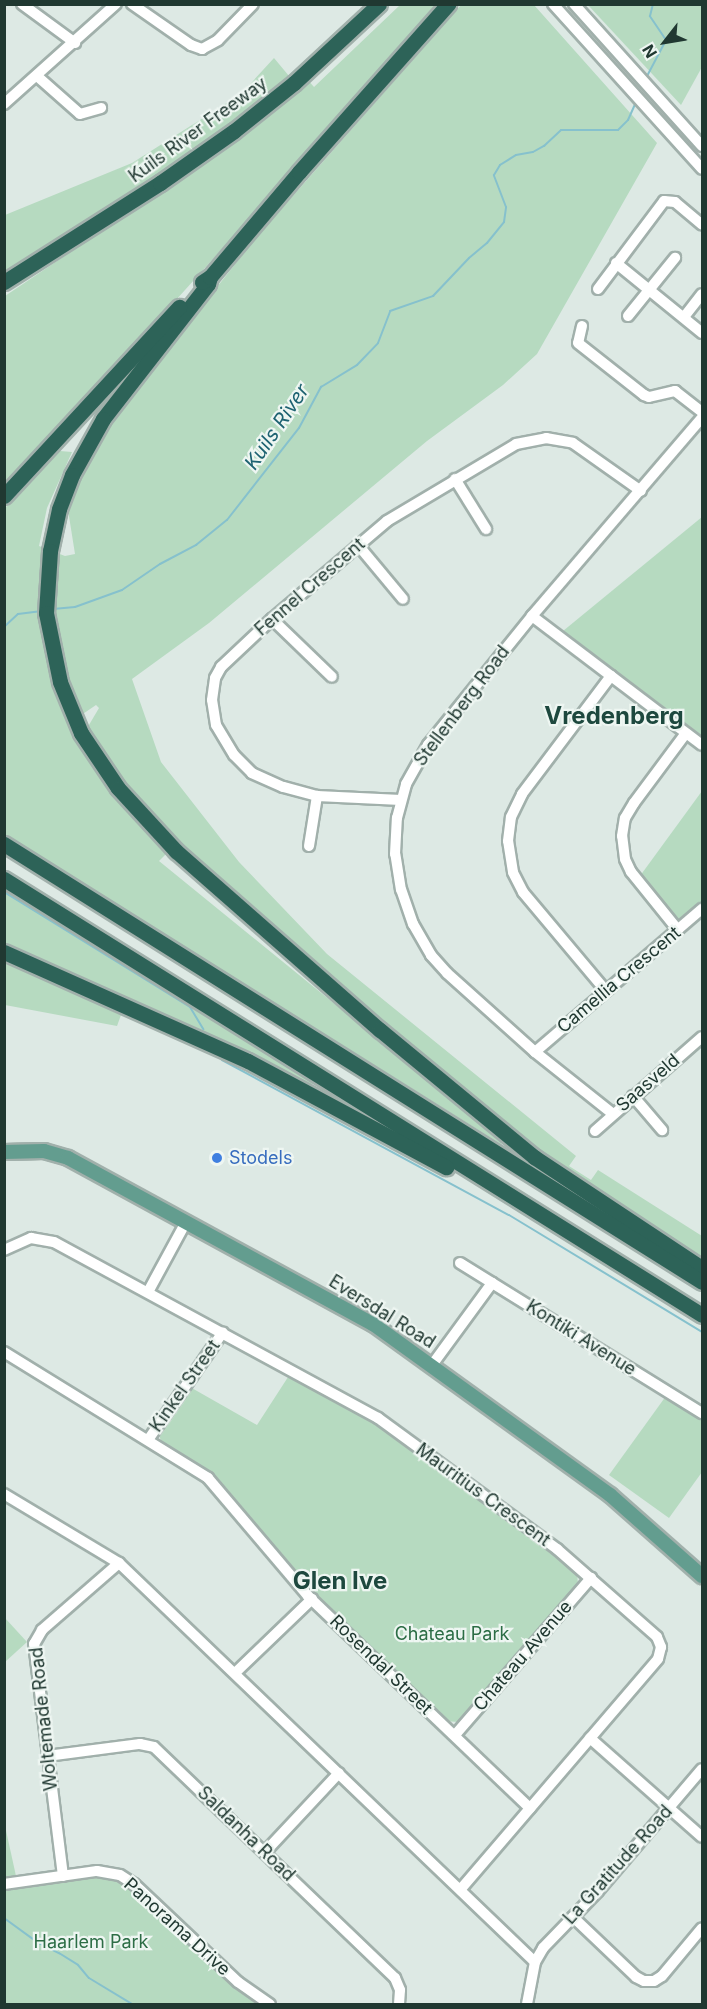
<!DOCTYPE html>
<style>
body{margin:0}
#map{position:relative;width:707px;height:2009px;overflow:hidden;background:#dde9e4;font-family:Inter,sans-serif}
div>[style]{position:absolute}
.green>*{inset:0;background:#b6dac0}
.stream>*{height:2px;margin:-1px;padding:0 1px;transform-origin:1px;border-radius:1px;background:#86c1cd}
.roads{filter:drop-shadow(2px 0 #a1b0ab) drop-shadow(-2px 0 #a1b0ab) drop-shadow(0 2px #a1b0ab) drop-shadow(0 -2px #a1b0ab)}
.minor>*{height:10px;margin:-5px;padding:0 5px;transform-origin:5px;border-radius:5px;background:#fff}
.major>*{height:14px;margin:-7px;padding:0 7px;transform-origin:7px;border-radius:7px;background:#639d8f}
.highway>*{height:15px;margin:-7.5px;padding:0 7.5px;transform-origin:7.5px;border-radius:7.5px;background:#2d6358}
.dots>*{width:16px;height:16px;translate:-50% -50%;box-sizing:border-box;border:3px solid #eef6f2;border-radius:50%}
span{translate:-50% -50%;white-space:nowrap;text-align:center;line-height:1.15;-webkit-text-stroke:4.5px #eef6f2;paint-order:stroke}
.street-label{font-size:18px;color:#203831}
.shop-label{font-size:18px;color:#366cbe}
.left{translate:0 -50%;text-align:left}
.park-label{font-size:18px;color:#2c6d45}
.water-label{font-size:20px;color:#1d6271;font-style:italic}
.district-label{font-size:24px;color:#1d483e;font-weight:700}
.frame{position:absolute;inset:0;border:6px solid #203831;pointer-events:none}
.north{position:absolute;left:635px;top:12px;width:60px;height:60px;-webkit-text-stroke:4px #eef6f2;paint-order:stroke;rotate:239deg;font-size:16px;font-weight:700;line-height:24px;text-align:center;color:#203831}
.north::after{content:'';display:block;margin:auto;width:21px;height:27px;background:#203831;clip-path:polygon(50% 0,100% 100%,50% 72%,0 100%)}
</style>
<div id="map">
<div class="green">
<i style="clip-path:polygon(400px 5px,438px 5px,383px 64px,383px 70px,5px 490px,5px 296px,169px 186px,307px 79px,314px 87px)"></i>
<i style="clip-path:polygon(461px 5px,534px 5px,657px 143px,537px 354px,503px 385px,427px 441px,209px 623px,132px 679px,161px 762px,239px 862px,327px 954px,576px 1156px,569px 1166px,591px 1180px,598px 1170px,702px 1236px,702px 1260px,534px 1149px,467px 1097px,178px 844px,114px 774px,86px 730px,99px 708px,96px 705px,71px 722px,170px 850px,159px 861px,503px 1141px,501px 1144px,5px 835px,5px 508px,60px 451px,72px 452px,47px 508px,39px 546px,65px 556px,75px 554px,68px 510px,85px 466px,111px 421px,255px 239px)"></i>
<i style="clip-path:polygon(588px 5px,702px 5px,702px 67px,681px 105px)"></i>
<i style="clip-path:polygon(274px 58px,289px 76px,276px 89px,188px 155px,5px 274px,5px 215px,132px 163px,241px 94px)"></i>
<i style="clip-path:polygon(702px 517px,702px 736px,563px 631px)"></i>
<i style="clip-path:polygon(702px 791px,702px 903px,679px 923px,640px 876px)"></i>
<i style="clip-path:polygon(4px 888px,315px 1080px,311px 1086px,245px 1052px,5px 946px)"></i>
<i style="clip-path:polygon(5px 962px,121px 1015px,117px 1026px,5px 1005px)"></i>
<i style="clip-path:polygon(290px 1374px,386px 1428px,577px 1572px,578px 1585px,458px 1722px,445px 1721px,311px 1592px,215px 1479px,161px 1442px,159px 1433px,190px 1387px,257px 1425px)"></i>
<i style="clip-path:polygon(666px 1396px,702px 1418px,702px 1472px,669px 1518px,609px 1475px)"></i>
<i style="clip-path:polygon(5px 1618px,27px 1642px,5px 1662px)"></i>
<i style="clip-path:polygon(5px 1826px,16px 1876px,5px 1878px,4px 1878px)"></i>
<i style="clip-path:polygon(99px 1877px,115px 1879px,129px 1887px,228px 1981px,259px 2004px,5px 2004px,4px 1889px)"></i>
</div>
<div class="stream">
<i style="left:646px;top:78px;width:43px;rotate:-62.2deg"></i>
<i style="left:666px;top:40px;width:29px;rotate:-124deg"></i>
<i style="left:650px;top:16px;width:12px;rotate:-76deg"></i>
<i style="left:53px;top:609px;width:22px;rotate:-5deg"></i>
<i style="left:75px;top:607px;width:50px;rotate:-19.9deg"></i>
<i style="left:122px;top:590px;width:46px;rotate:-34.4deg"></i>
<i style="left:160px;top:564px;width:41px;rotate:-27.8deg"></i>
<i style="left:196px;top:545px;width:40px;rotate:-39deg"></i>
<i style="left:227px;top:520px;width:117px;rotate:-52deg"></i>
<i style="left:299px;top:428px;width:47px;rotate:-61.8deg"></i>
<i style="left:321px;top:387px;width:42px;rotate:-31.4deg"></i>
<i style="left:357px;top:365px;width:30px;rotate:-46deg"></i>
<i style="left:378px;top:343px;width:34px;rotate:-69deg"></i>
<i style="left:390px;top:311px;width:46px;rotate:-19.2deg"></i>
<i style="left:433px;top:296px;width:52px;rotate:-46.5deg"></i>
<i style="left:469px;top:258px;width:23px;rotate:-40deg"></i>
<i style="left:487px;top:243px;width:27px;rotate:-51deg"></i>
<i style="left:504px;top:222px;width:15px;rotate:-82deg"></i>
<i style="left:506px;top:207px;width:34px;rotate:-111deg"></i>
<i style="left:494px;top:175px;width:12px;rotate:-59deg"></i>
<i style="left:500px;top:165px;width:19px;rotate:-32deg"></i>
<i style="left:516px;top:155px;width:17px;rotate:-10deg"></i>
<i style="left:533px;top:152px;width:13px;rotate:-29deg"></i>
<i style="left:544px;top:146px;width:23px;rotate:-43deg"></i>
<i style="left:561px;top:130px;width:57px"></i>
<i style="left:618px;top:130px;width:14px;rotate:-45deg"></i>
<i style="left:628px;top:120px;width:20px;rotate:-66deg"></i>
<i style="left:4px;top:627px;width:19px;rotate:-43deg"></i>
<i style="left:18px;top:614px;width:24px;rotate:-7deg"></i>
<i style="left:4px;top:892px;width:219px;rotate:31.7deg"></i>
<i style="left:190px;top:1007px;width:26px;rotate:59deg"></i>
<i style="left:222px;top:1060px;width:326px;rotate:28.4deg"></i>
<i style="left:509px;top:1215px;width:226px;rotate:31.2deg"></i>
<i style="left:4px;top:1918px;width:41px;rotate:36deg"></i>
<i style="left:37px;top:1942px;width:25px;rotate:27deg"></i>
<i style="left:59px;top:1953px;width:22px;rotate:32deg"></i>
<i style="left:78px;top:1965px;width:17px;rotate:50deg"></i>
<i style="left:89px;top:1978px;width:50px;rotate:31.2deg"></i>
</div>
<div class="roads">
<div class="minor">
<i style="left:22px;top:4px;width:66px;rotate:36.3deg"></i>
<i style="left:132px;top:4px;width:72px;rotate:34.8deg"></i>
<i style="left:191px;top:45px;width:12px;rotate:20deg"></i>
<i style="left:202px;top:49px;width:18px;rotate:-29deg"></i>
<i style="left:218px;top:40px;width:50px;rotate:-45.8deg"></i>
<i style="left:553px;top:4px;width:222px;rotate:47.9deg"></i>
<i style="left:574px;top:4px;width:191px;rotate:48deg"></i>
<i style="left:37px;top:76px;width:57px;rotate:41.5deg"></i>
<i style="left:80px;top:114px;width:22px;rotate:-16deg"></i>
<i style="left:4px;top:104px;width:150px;rotate:-41.8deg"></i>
<i style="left:616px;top:263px;width:111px;rotate:39.1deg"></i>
<i style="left:598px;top:289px;width:110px;rotate:-53.1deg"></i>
<i style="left:664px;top:201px;width:11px;rotate:5deg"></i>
<i style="left:675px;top:202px;width:35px;rotate:40deg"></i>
<i style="left:628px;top:316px;width:75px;rotate:-51deg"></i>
<i style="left:684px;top:317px;width:29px;rotate:-52deg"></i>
<i style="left:582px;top:326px;width:17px;rotate:103deg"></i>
<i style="left:578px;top:343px;width:84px;rotate:38.2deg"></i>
<i style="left:644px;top:395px;width:5px;rotate:22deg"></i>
<i style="left:649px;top:397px;width:27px;rotate:-13deg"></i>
<i style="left:675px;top:391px;width:34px;rotate:38deg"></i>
<i style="left:455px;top:479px;width:59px;rotate:58.2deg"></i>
<i style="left:358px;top:545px;width:70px;rotate:50.2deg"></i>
<i style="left:532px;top:616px;width:213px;rotate:37.2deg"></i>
<i style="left:272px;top:619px;width:83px;rotate:44deg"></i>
<i style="left:401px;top:800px;width:84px;rotate:-177.3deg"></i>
<i style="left:317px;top:796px;width:35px;rotate:-165deg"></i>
<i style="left:283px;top:787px;width:34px;rotate:-156deg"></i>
<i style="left:252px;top:773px;width:25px;rotate:-135deg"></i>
<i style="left:234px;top:755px;width:35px;rotate:-121deg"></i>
<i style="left:216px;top:725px;width:25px;rotate:-99deg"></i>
<i style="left:212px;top:700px;width:22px;rotate:-82deg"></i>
<i style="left:215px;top:678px;width:13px;rotate:-61deg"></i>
<i style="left:221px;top:667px;width:70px;rotate:-43.3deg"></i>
<i style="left:272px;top:619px;width:151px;rotate:-40.4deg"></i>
<i style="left:387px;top:521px;width:150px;rotate:-30.8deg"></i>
<i style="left:516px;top:444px;width:31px;rotate:-11deg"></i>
<i style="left:546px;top:438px;width:27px;rotate:10deg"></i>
<i style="left:573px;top:443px;width:83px;rotate:35.2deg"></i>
<i style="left:309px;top:846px;width:51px;rotate:-80.9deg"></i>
<i style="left:678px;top:930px;width:75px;rotate:-129deg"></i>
<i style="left:631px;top:872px;width:14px;rotate:-115deg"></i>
<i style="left:625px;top:859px;width:23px;rotate:-97deg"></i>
<i style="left:622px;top:836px;width:18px;rotate:-81deg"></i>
<i style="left:625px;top:818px;width:17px;rotate:-59deg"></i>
<i style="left:634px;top:803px;width:87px;rotate:-53.4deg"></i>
<i style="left:606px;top:991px;width:129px;rotate:-130deg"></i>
<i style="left:523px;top:892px;width:22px;rotate:-117deg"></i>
<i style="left:513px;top:872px;width:31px;rotate:-99deg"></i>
<i style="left:508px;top:841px;width:24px;rotate:-83deg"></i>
<i style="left:511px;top:817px;width:25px;rotate:-64deg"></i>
<i style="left:522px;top:794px;width:148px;rotate:-53deg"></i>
<i style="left:535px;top:1052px;width:220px;rotate:-40.6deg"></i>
<i style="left:633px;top:1096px;width:45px;rotate:49.5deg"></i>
<i style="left:613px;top:1114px;width:100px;rotate:-141.5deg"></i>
<i style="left:535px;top:1052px;width:118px;rotate:-138.1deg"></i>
<i style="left:447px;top:973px;width:24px;rotate:-132deg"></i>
<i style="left:431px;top:955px;width:36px;rotate:-120deg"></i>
<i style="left:413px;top:924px;width:36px;rotate:-109deg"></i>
<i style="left:401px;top:890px;width:36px;rotate:-99deg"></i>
<i style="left:395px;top:854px;width:36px;rotate:-87deg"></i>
<i style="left:397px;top:818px;width:35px;rotate:-75deg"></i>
<i style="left:406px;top:784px;width:45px;rotate:-60.6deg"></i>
<i style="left:428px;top:745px;width:166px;rotate:-51.1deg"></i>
<i style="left:532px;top:616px;width:261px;rotate:-49.4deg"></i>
<i style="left:595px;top:1131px;width:142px;rotate:-41.3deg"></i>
<i style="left:4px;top:1250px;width:30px;rotate:-24deg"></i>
<i style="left:31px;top:1238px;width:23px;rotate:10deg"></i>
<i style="left:54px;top:1242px;width:369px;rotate:28.5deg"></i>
<i style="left:378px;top:1418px;width:222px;rotate:36.2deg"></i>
<i style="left:557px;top:1549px;width:133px;rotate:41.3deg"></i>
<i style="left:657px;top:1637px;width:11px;rotate:68deg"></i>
<i style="left:661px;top:1647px;width:12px;rotate:104deg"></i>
<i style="left:658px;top:1659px;width:303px;rotate:130.6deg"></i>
<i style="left:460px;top:1263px;width:285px;rotate:31.8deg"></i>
<i style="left:148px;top:1292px;width:80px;rotate:-61.5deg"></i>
<i style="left:4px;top:1352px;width:240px;rotate:31.7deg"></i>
<i style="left:208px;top:1478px;width:155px;rotate:49.7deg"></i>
<i style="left:308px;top:1596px;width:307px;rotate:43.7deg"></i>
<i style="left:432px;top:1365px;width:102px;rotate:-53.8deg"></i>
<i style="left:148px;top:1440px;width:131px;rotate:-55.2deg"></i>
<i style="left:4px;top:1494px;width:134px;rotate:31deg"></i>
<i style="left:119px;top:1563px;width:576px;rotate:43.81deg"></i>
<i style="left:235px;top:1673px;width:107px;rotate:-43.9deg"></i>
<i style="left:455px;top:1735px;width:208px;rotate:-49.1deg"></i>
<i style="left:590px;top:1738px;width:149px;rotate:41.5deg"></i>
<i style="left:47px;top:1756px;width:94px;rotate:-7.4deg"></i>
<i style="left:140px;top:1744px;width:14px;rotate:12deg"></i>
<i style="left:154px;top:1747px;width:334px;rotate:43.8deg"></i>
<i style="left:395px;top:1978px;width:13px;rotate:67deg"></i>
<i style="left:400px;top:1990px;width:14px;rotate:94deg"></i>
<i style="left:265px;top:1852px;width:108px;rotate:-46.9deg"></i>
<i style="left:63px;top:1876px;width:234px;rotate:-97.1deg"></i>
<i style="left:34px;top:1644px;width:16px;rotate:-60deg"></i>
<i style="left:42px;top:1630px;width:102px;rotate:-41deg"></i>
<i style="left:4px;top:1884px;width:94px;rotate:-8deg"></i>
<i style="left:97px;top:1871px;width:23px;rotate:10deg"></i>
<i style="left:120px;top:1875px;width:17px;rotate:33deg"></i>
<i style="left:134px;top:1884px;width:143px;rotate:43.3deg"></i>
<i style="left:238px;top:1982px;width:39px;rotate:35deg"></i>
<i style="left:573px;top:1917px;width:87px;rotate:43.6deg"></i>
<i style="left:636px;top:1977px;width:9px;rotate:27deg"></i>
<i style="left:644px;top:1981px;width:10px"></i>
<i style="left:654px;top:1981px;width:9px;rotate:-32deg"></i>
<i style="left:662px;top:1976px;width:62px;rotate:-50.2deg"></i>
<i style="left:527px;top:2004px;width:43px;rotate:-79.2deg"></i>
<i style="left:535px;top:1962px;width:16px;rotate:-60deg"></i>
<i style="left:543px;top:1948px;width:79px;rotate:-46deg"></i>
<i style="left:598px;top:1891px;width:160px;rotate:-49.6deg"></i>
</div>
<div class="major">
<i style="left:4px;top:1152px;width:40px;rotate:-1.4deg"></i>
<i style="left:44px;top:1151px;width:25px;rotate:16deg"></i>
<i style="left:68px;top:1158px;width:347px;rotate:28.6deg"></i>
<i style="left:373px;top:1324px;width:292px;rotate:35.8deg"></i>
<i style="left:610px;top:1495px;width:123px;rotate:41.4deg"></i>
</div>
<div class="highway">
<i style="left:210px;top:277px;width:7px;rotate:106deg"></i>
<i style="left:208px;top:284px;width:171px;rotate:127.9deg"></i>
<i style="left:103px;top:419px;width:64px;rotate:119deg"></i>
<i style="left:72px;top:475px;width:36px;rotate:111deg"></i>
<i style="left:59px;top:509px;width:43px;rotate:102.1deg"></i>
<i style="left:50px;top:551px;width:62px;rotate:93.7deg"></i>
<i style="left:46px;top:613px;width:70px;rotate:78.5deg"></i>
<i style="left:60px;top:682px;width:55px;rotate:67.6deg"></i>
<i style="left:81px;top:733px;width:66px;rotate:56.1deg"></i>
<i style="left:118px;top:788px;width:86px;rotate:47.4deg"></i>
<i style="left:176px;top:851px;width:271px;rotate:41.3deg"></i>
<i style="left:380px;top:1030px;width:200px;rotate:39.5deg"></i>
<i style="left:534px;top:1157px;width:201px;rotate:33.5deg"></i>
<i style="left:4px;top:282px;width:185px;rotate:-32.4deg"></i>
<i style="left:160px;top:183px;width:90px;rotate:-35.1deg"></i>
<i style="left:234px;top:131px;width:77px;rotate:-38.7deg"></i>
<i style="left:294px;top:83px;width:116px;rotate:-42.9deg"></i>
<i style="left:202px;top:282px;width:9px;rotate:-32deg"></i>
<i style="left:210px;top:277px;width:138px;rotate:-49.7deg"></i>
<i style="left:299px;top:172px;width:225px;rotate:-48.4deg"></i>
<i style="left:4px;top:496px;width:258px;rotate:-47.2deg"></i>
<i style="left:4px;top:844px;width:824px;rotate:32.11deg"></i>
<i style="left:4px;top:879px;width:823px;rotate:31.99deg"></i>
<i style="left:4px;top:952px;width:267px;rotate:24.1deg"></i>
<i style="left:248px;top:1061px;width:225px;rotate:28.2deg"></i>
</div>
</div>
<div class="dots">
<i style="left:217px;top:1158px;background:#3f7fe0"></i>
</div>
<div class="street-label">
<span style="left:198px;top:130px;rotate:-36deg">Kuils River Freeway</span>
<span style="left:310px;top:587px;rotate:-41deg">Fennel Crescent</span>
<span style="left:462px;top:706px;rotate:-53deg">Stellenberg Road</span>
<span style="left:619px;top:980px;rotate:-40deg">Camellia Crescent</span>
<span style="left:648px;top:1083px;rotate:-41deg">Saasveld</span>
<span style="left:382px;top:1312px;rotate:32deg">Eversdal Road</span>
<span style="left:581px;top:1338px;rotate:32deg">Kontiki Avenue</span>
<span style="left:185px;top:1386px;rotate:-55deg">Kinkel Street</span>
<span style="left:483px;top:1495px;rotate:36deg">Mauritius Crescent</span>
<span style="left:523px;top:1656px;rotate:-49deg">Chateau Avenue</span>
<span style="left:381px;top:1665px;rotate:44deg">Rosendal Street</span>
<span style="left:44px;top:1719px;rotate:-96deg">Woltemade Road</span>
<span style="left:246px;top:1834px;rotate:44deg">Saldanha Road</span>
<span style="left:618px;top:1865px;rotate:-48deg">La Gratitude Road</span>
<span style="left:177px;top:1927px;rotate:42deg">Panorama Drive</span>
</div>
<div class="shop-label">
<span class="left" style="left:229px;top:1158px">Stodels</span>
</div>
<div class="park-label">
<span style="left:452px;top:1634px">Chateau Park</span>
<span style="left:91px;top:1942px">Haarlem Park</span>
</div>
<div class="water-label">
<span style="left:277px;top:427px;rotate:-56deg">Kuils River</span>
</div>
<div class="district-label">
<span style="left:614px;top:716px">Vredenberg</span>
<span style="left:340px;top:1581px">Glen Ive</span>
</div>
<div class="frame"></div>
<div class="north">N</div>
</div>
